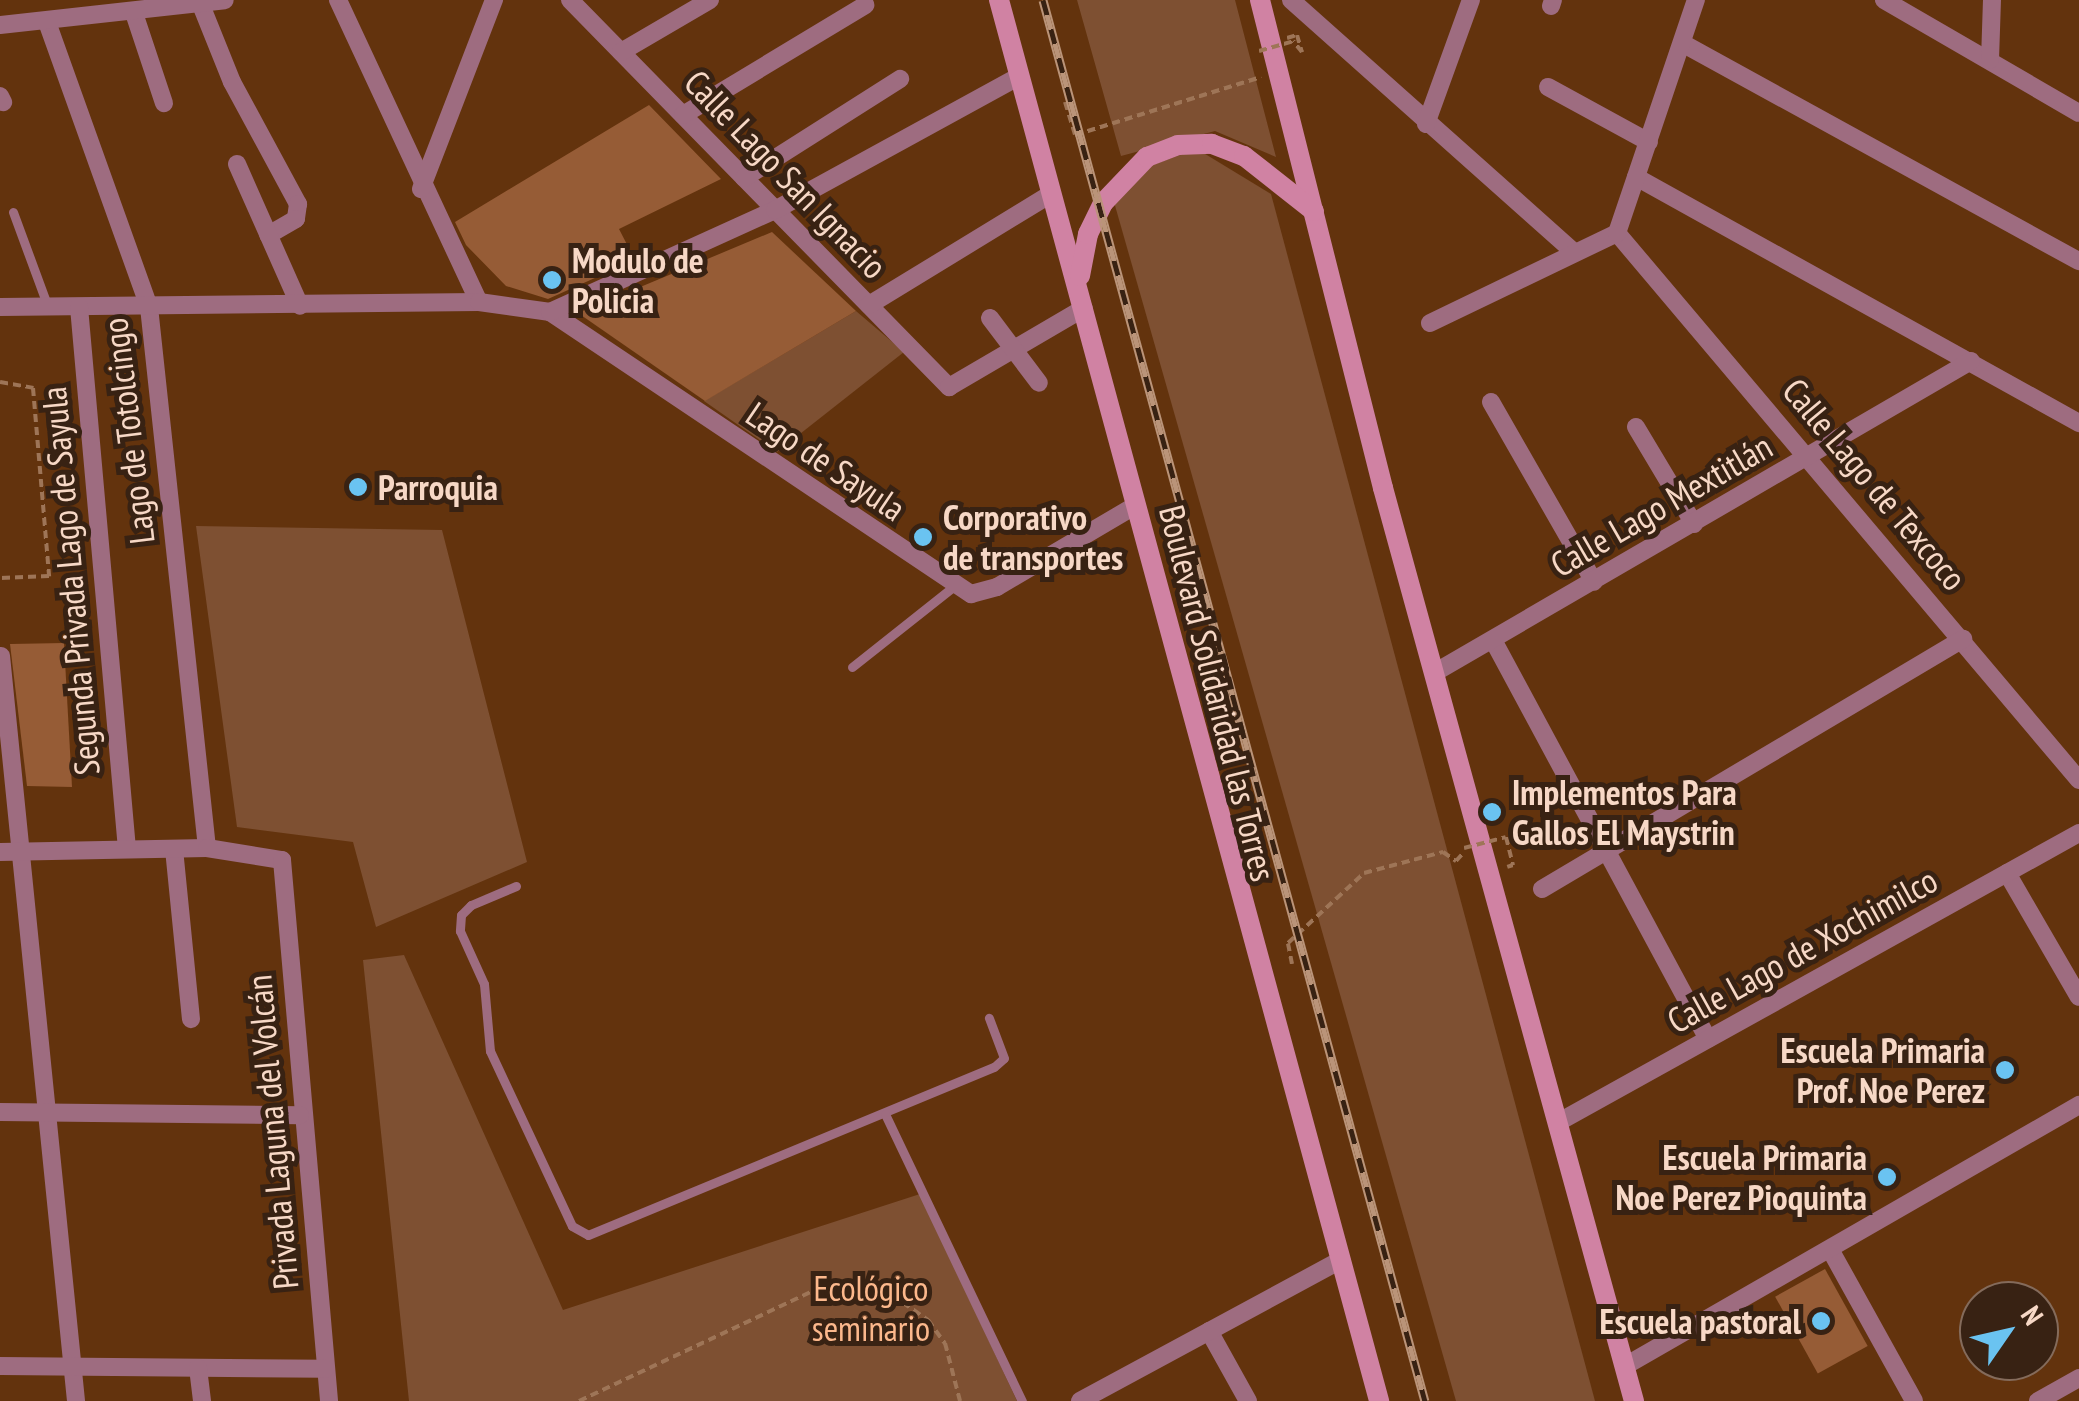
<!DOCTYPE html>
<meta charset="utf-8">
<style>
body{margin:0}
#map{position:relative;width:2079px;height:1401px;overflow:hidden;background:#63330d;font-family:"PT Sans Narrow",sans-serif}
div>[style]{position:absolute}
.green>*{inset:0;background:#7e5032}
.building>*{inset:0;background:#965c36;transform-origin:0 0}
.path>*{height:4px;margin-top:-2px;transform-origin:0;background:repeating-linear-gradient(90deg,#9e7557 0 8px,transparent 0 13px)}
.lane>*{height:9px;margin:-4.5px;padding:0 4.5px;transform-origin:4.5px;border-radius:4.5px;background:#9e6c80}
.street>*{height:18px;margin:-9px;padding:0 9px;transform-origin:9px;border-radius:9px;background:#9e6c80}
.secondary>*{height:20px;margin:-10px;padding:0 10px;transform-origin:10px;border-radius:10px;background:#d082a3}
.rail>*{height:9px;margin-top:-4.5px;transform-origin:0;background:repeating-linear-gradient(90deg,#382213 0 15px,#ba9479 0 30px);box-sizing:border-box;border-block:2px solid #ba9479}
.path-bridge>*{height:4px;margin-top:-2px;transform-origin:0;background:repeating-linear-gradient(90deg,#9e7557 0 8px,transparent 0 13px)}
.dots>*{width:28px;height:28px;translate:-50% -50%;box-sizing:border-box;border:5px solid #382213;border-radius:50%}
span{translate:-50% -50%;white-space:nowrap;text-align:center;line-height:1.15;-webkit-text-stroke:10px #382213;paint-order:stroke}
.street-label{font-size:35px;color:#f7d8c6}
.poi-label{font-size:35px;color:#f7d8c6;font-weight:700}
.left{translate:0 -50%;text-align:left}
.right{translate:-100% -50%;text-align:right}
.park-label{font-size:35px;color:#fcb88c}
.north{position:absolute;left:1959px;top:1281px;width:100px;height:100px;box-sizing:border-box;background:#382213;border:2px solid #846b5b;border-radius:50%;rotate:56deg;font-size:28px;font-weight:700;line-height:40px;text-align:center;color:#f7d8c6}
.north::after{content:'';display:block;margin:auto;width:35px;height:45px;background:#6ac3f1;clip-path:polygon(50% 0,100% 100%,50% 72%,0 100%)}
</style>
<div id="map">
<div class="green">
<i style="clip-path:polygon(1077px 0,1235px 0,1276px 157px,1215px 131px,1121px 156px)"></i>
<i style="clip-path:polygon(1197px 149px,1271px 194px,1595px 1401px,1456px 1401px,1112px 195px,1136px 171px)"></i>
<i style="clip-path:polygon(856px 311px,904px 352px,777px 452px,704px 401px)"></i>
<i style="clip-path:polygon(196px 526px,442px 530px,527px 862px,376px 927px,353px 842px,237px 827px)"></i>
<i style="clip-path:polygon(404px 955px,563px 1310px,920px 1194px,1017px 1401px,409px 1401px,363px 960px)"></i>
</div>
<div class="building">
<i style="clip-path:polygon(649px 105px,721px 179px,619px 229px,635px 260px,548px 299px,506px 286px,466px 245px,455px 222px)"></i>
<i style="clip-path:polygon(772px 232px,856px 311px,705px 401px,578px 313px)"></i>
<i style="clip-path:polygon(64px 643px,72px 787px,27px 786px,10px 644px)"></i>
<i style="left:1825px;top:1269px;width:88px;height:57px;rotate:61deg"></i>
</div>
<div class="path">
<i style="left:1287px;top:38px;width:10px;rotate:-17deg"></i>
<i style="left:1297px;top:35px;width:18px;rotate:74deg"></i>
<i style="left:1302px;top:52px;width:14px;rotate:-129deg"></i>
<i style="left:1065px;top:102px;width:34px;rotate:73deg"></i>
<i style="left:1075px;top:135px;width:195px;rotate:-17.3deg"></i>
<i style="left:0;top:382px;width:34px;rotate:10deg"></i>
<i style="left:33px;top:388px;width:189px;rotate:85.1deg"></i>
<i style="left:49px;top:576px;width:49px;rotate:177.7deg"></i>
<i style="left:1506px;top:837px;width:29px;rotate:76deg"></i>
<i style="left:1513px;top:865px;width:6px;rotate:162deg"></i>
<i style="left:1292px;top:964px;width:21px;rotate:-101deg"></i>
<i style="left:1288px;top:943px;width:103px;rotate:-42.6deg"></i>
<i style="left:1364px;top:873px;width:82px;rotate:-14.9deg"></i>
<i style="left:1443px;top:852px;width:16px;rotate:35deg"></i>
<i style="left:1456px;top:861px;width:12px;rotate:-48deg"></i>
<i style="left:579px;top:1401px;width:273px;rotate:-25.2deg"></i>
<i style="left:826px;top:1285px;width:21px;rotate:-3deg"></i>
<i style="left:847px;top:1284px;width:46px;rotate:13.7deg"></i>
<i style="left:892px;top:1295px;width:44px;rotate:34.8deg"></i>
<i style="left:928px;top:1320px;width:29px;rotate:54deg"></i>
<i style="left:945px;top:1343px;width:60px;rotate:75.5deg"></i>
</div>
<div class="lane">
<i style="left:13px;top:212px;width:101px;rotate:69.8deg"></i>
<i style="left:852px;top:667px;width:129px;rotate:-38.4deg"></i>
<i style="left:516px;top:886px;width:49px;rotate:157.1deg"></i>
<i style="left:471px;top:905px;width:14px;rotate:135deg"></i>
<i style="left:461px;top:915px;width:16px;rotate:94deg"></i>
<i style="left:460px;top:931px;width:58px;rotate:65.6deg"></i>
<i style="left:484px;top:984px;width:67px;rotate:84.9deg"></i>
<i style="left:490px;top:1051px;width:193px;rotate:64.9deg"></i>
<i style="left:572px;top:1226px;width:18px;rotate:29deg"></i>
<i style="left:588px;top:1235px;width:439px;rotate:-22.5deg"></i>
<i style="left:994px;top:1067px;width:13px;rotate:-42deg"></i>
<i style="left:1004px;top:1058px;width:43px;rotate:-110.6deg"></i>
<i style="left:885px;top:1114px;width:318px;rotate:64.5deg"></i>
</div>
<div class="street">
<i style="left:199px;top:0;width:88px;rotate:68.1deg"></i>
<i style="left:232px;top:82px;width:139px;rotate:61.6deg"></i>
<i style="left:298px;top:204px;width:15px;rotate:98deg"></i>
<i style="left:296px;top:219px;width:32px;rotate:150deg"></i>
<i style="left:338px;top:0;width:333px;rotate:65deg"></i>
<i style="left:570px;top:0;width:542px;rotate:45.6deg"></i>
<i style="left:949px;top:387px;width:156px;rotate:-30.3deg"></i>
<i style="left:1291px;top:0;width:376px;rotate:41.7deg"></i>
<i style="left:1884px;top:0;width:225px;rotate:30.1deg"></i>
<i style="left:1551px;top:6px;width:6px;rotate:-72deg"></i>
<i style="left:134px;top:13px;width:95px;rotate:71.6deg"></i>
<i style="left:47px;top:22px;width:303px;rotate:70.3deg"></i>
<i style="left:149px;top:307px;width:544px;rotate:83.88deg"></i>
<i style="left:0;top:25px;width:226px;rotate:-6.3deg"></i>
<i style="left:1682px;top:43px;width:453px;rotate:28.8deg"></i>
<i style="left:621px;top:52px;width:103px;rotate:-30.3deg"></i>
<i style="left:1990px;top:60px;width:60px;rotate:-88.1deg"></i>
<i style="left:1548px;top:87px;width:115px;rotate:28.6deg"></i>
<i style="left:0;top:96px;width:7px;rotate:63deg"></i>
<i style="left:683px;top:115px;width:213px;rotate:-31.1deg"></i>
<i style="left:1426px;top:124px;width:132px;rotate:-70.1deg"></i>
<i style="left:237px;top:164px;width:155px;rotate:66.1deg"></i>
<i style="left:1636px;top:177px;width:507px;rotate:29.04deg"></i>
<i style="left:744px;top:178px;width:185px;rotate:-32.4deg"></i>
<i style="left:421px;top:189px;width:203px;rotate:-68.9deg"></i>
<i style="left:1617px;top:233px;width:716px;rotate:49.82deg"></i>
<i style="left:869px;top:305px;width:213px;rotate:-31.4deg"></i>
<i style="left:0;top:307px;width:479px;rotate:-0.6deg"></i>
<i style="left:479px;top:302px;width:72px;rotate:8deg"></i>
<i style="left:550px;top:312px;width:507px;rotate:33.82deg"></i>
<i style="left:971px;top:594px;width:27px;rotate:-15deg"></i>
<i style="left:997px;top:587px;width:161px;rotate:-30.5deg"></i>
<i style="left:79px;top:307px;width:544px;rotate:84.94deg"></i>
<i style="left:550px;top:312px;width:247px;rotate:-24.4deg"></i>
<i style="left:775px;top:210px;width:279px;rotate:-28.7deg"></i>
<i style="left:990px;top:318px;width:81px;rotate:53deg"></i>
<i style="left:1430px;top:323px;width:208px;rotate:-25.7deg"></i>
<i style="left:1617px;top:233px;width:246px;rotate:-71.3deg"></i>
<i style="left:1491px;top:402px;width:207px;rotate:60.2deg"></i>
<i style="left:1636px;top:427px;width:113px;rotate:59.1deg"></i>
<i style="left:1493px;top:640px;width:453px;rotate:61.7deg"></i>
<i style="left:1px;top:656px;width:749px;rotate:84.25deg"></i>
<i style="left:1434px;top:673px;width:621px;rotate:-30.16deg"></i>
<i style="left:174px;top:849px;width:171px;rotate:84.3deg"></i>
<i style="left:0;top:852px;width:207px;rotate:-1.1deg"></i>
<i style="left:207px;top:848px;width:76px;rotate:9.1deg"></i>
<i style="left:282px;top:860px;width:543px;rotate:85.03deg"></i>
<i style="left:2007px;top:873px;width:143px;rotate:59.9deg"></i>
<i style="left:1542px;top:889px;width:490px;rotate:-30.7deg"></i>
<i style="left:0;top:1112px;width:300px;rotate:0.6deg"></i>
<i style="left:1557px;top:1123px;width:597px;rotate:-29.05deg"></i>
<i style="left:1831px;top:1251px;width:171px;rotate:61deg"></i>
<i style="left:1209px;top:1331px;width:80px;rotate:60.9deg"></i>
<i style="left:0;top:1366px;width:325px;rotate:0.5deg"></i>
<i style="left:1625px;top:1366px;width:524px;rotate:-29.89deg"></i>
<i style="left:198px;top:1368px;width:33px;rotate:83deg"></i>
<i style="left:1080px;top:1401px;width:297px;rotate:-28.4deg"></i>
<i style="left:2038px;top:1401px;width:47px;rotate:-29.3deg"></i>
</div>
<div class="secondary">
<i style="left:999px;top:0;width:1452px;rotate:74.82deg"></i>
<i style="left:1260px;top:0;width:503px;rotate:75.85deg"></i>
<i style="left:1383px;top:488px;width:947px;rotate:74.63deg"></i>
<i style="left:1080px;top:276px;width:43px;rotate:-79.2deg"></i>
<i style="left:1088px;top:234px;width:34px;rotate:-64deg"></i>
<i style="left:1103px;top:203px;width:64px;rotate:-46.3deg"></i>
<i style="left:1147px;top:157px;width:33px;rotate:-21deg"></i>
<i style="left:1178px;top:145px;width:34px;rotate:-2deg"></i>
<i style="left:1212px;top:144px;width:34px;rotate:21deg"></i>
<i style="left:1244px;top:156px;width:89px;rotate:38.2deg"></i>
</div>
<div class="rail">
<i style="left:1043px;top:0;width:1452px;rotate:74.75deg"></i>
</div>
<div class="path-bridge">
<i style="left:1259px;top:51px;width:35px;rotate:-16deg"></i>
<i style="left:1464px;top:848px;width:43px;rotate:-14.7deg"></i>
</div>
<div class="dots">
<i style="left:552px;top:280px;background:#6ac3f1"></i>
<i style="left:358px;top:487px;background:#6ac3f1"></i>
<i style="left:923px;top:537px;background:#6ac3f1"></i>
<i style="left:1492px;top:812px;background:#6ac3f1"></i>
<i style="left:2005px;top:1070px;background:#6ac3f1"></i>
<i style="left:1887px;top:1177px;background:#6ac3f1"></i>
<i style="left:1821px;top:1321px;background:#6ac3f1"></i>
</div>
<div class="street-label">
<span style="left:786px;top:174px;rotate:46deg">Calle Lago San Ignacio</span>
<span style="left:128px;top:431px;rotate:-97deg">Lago de Totolcingo</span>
<span style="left:826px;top:461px;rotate:34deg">Lago de Sayula</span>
<span style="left:1875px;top:484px;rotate:50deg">Calle Lago de Texcoco</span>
<span style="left:1661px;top:505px;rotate:-30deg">Calle Lago Mextitlán</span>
<span style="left:70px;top:581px;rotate:-95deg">Segunda Privada Lago de Sayula</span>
<span style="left:1218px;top:693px;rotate:76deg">Boulevard Solidaridad las Torres</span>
<span style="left:1802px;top:950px;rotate:-29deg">Calle Lago de Xochimilco</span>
<span style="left:272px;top:1132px;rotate:-95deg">Privada Laguna del Volcán</span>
</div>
<div class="poi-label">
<span class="left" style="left:572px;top:280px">Modulo de<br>Policia</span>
<span class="left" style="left:378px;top:487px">Parroquia</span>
<span class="left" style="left:943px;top:537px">Corporativo<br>de transportes</span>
<span class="left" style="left:1512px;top:812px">Implementos Para<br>Gallos El Maystrin</span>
<span class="right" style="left:1985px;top:1070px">Escuela Primaria<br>Prof. Noe Perez</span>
<span class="right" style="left:1867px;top:1177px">Escuela Primaria<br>Noe Perez Pioquinta</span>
<span class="right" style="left:1801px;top:1321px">Escuela pastoral</span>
</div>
<div class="park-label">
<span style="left:871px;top:1308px">Ecológico<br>seminario</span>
</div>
<div class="north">N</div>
</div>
